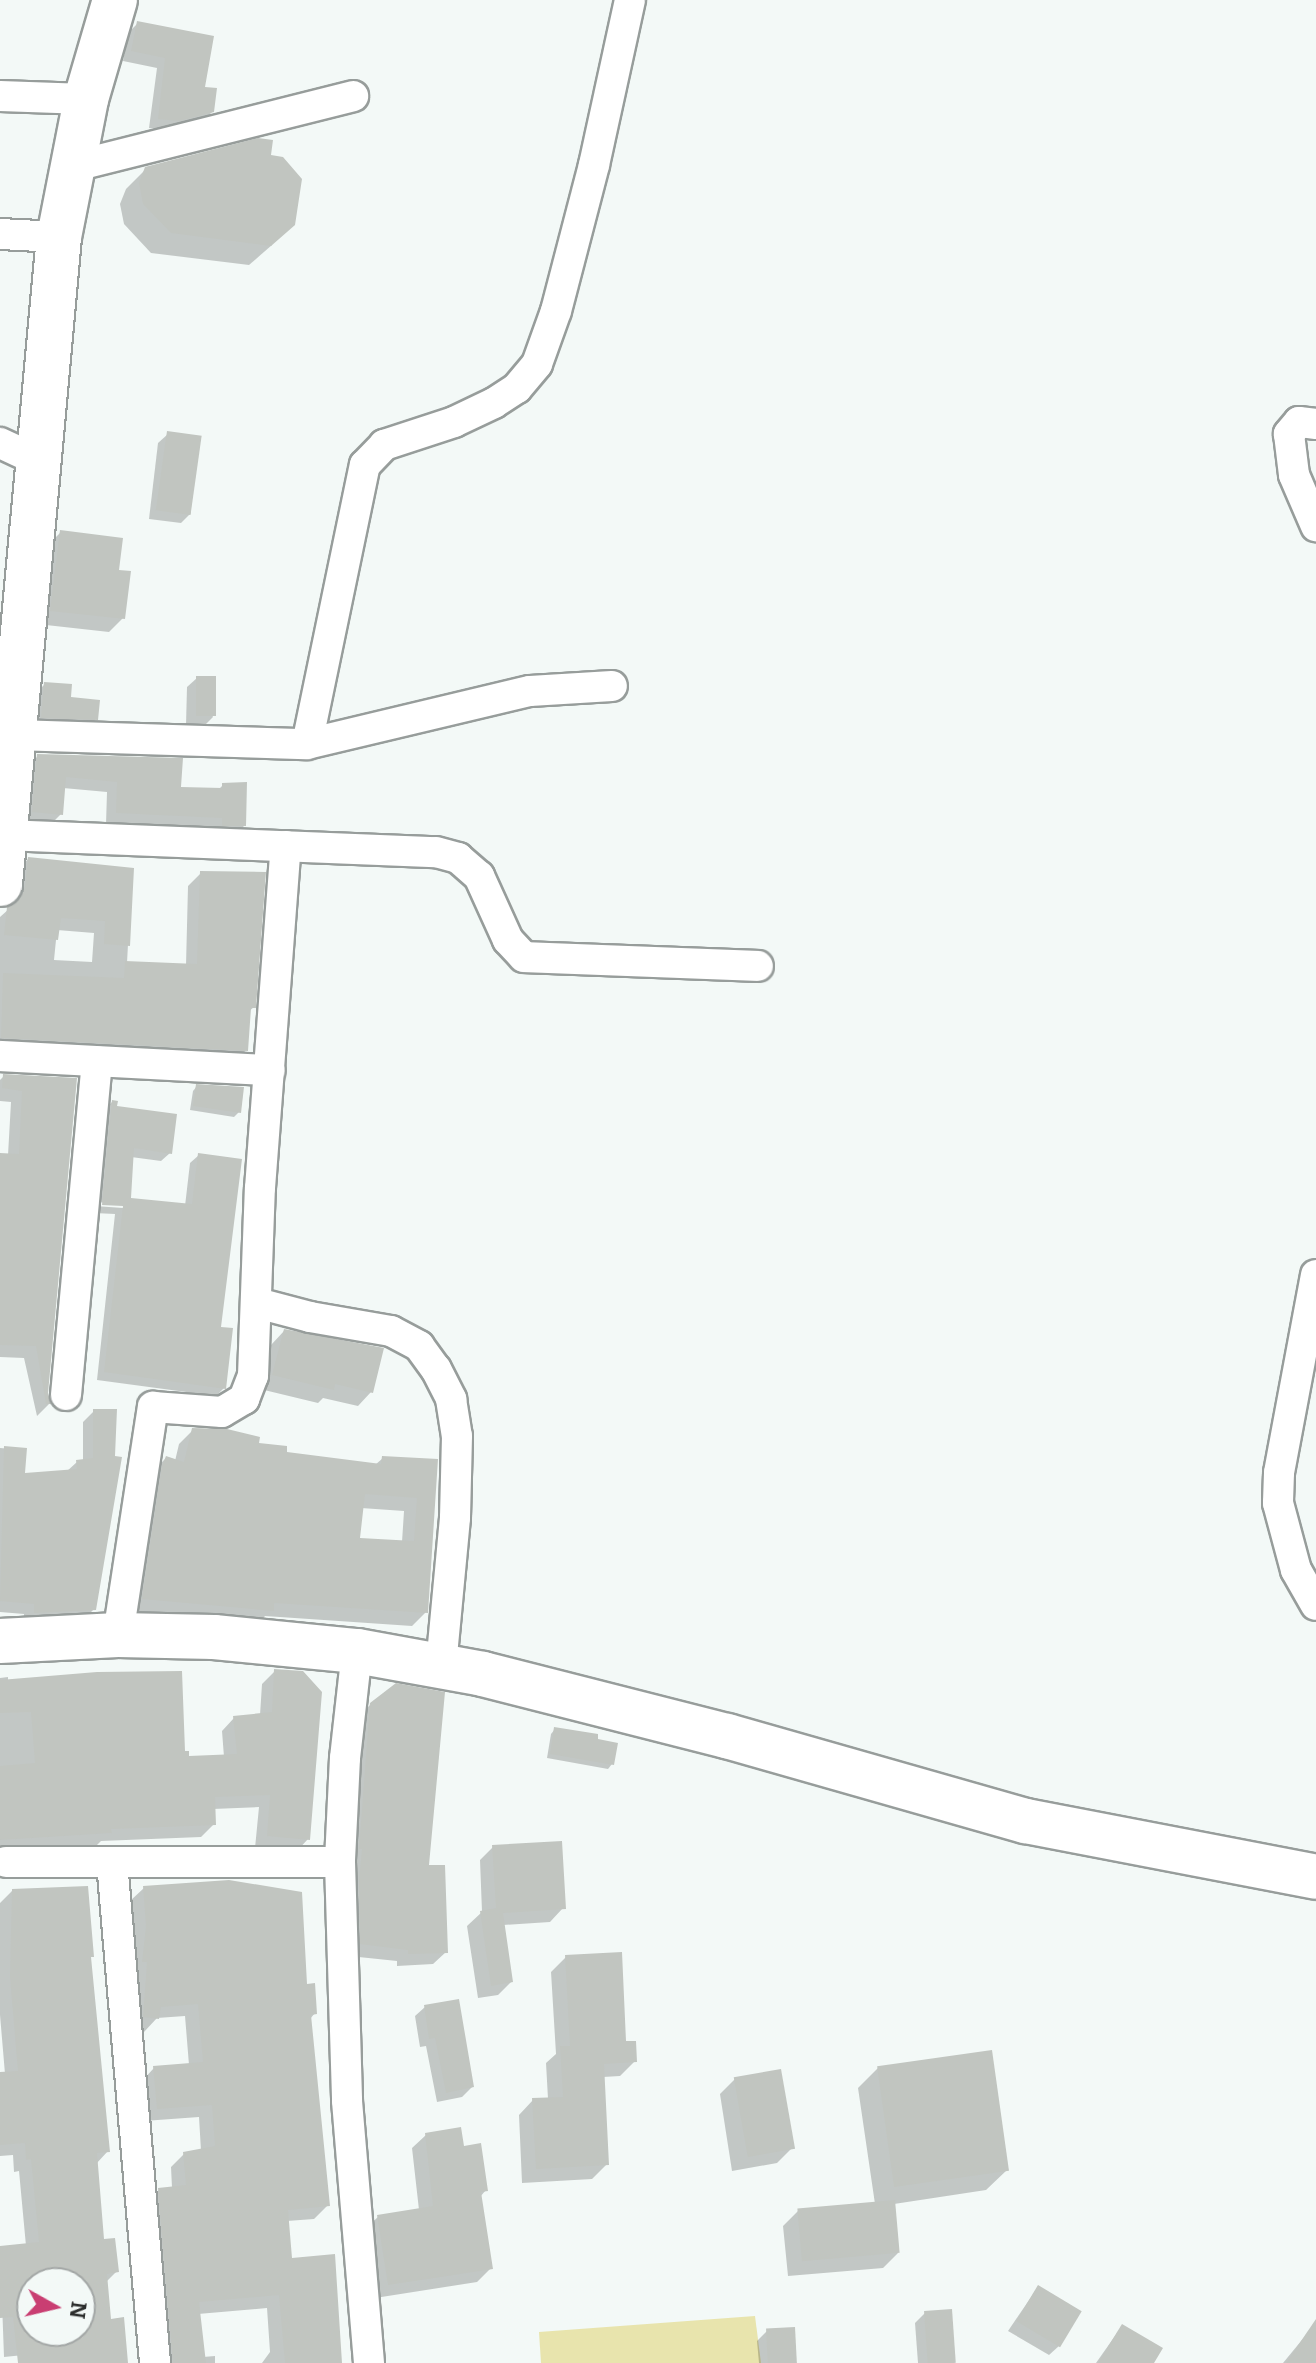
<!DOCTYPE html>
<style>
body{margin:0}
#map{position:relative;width:1316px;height:2363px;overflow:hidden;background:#f3f9f7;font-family:Bitter,serif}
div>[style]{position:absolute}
.green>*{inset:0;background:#e8e4ad}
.shadow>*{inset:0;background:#0003}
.building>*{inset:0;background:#c1c5c0;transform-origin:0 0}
.roads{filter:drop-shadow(2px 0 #979d9b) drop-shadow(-2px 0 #979d9b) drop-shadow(0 2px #979d9b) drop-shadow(0 -2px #979d9b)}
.street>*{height:30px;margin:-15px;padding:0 15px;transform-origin:15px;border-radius:15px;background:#fff}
.secondary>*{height:44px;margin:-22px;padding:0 22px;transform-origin:22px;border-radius:22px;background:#fff}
span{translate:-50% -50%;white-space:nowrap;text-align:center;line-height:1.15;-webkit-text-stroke:6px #f3f9f7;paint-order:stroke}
.north{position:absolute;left:16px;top:2267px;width:80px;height:80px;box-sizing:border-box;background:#f3f9f7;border:2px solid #a3a7a6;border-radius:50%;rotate:98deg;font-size:22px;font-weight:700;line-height:32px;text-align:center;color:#2b2d2c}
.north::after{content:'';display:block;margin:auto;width:28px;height:36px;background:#c93e72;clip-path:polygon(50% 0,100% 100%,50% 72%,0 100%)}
</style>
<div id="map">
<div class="green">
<i style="clip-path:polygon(755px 2316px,761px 2363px,541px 2363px,539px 2332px)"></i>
</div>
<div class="shadow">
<i style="clip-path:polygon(138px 23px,203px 89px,212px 112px,202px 122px,168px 130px,149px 128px,157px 68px,123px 61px,128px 33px)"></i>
<i style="clip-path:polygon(146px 169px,272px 245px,249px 265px,151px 253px,124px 224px,120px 204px,126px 189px)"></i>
<i style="clip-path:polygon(168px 434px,191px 513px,181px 523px,149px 519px,158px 443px)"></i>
<i style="clip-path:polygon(61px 532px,117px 572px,123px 618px,109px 632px,37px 624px,47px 546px)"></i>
<i style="clip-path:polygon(197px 678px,213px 717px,203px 727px,186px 725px,187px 687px)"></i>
<i style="clip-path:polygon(45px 684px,69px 699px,96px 719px,86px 729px,32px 727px,35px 694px)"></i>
<i style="clip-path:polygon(38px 756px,179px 789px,218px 790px,223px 785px,244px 826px,233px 837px,211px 828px,106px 824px,107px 792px,63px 788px,61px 814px,50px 825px,22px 823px,27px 767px)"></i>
<i style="clip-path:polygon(evenodd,28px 859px,132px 870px,127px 963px,186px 965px,188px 886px,201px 873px,254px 1007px,248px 1012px,246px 1050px,234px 1063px,0 1051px,0 917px,10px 908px,16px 872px,28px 859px,57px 930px,94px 933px,92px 962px,54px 960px,57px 930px)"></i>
<i style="clip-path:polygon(4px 1076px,75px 1080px,46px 1394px,49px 1404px,37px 1416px,24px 1358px,0 1357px,0 1155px,8px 1155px,11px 1102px,0 1101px,0 1080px)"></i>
<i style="clip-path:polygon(197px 1086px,239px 1112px,234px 1117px,190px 1110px,193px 1091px)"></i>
<i style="clip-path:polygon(112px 1102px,170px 1153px,161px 1161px,131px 1157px,128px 1200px,185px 1206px,190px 1163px,199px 1155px,224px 1388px,216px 1396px,97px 1380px,115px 1214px,94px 1213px,95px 1206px,123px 1208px,123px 1204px,95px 1202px,104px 1110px)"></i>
<i style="clip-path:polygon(284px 1331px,371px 1392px,358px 1406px,323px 1398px,318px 1403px,260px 1389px,271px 1345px)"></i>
<i style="clip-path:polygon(94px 1411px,94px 1609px,83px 1620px,24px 1623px,24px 1614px,0 1612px,0 1448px,25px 1450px,23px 1476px,66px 1472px,77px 1462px,83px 1461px,83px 1422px)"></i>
<i style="clip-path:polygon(evenodd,193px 1430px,284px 1454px,375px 1465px,383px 1458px,436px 1461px,426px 1612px,412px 1626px,265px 1616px,258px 1624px,129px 1612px,152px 1472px,166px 1458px,175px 1461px,179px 1444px,193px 1430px,361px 1508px,404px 1511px,402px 1542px,358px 1539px,361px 1508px)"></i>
<i style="clip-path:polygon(275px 1671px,308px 1839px,296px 1852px,255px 1848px,259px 1807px,213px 1809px,214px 1824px,201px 1837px,101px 1841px,97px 1845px,0 1851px,0 1678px,8px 1677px,8px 1682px,187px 1758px,224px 1757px,222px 1731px,234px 1718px,260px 1715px,262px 1684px)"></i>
<i style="clip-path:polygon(371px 1704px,426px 1868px,446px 1952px,433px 1964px,397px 1966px,397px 1961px,349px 1956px,358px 1717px)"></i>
<i style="clip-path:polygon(555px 1729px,612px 1764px,608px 1769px,547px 1758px,551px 1734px)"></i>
<i style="clip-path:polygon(493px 1847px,563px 1908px,550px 1922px,503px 1925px,511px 1982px,498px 1995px,478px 1998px,467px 1926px,482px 1912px,480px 1860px)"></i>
<i style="clip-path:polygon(144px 1888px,305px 1986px,315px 2013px,310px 2019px,328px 2205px,314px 2219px,287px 2221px,290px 2260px,340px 2363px,262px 2363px,270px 2352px,267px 2308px,198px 2314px,203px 2357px,215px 2356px,215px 2363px,157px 2363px,146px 2203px,159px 2190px,172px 2188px,171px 2167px,184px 2154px,201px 2151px,199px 2117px,144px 2121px,141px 2082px,154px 2068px,189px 2065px,185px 2016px,157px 2018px,144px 2032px,131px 2030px,130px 1901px)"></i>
<i style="clip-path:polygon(evenodd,12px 1891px,92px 1956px,89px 1960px,108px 2151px,96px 2164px,103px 2241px,117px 2271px,106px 2282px,110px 2321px,126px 2363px,34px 2363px,34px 2354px,4px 2357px,0 2248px,26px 2246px,19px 2171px,14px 2172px,13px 2155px,0 2156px,0 2074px,5px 2074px,0 2015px,0 1903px,12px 1891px,32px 2283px,80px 2283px,80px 2331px,32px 2331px,32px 2283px)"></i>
<i style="clip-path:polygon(566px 1957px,635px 2061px,620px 2076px,603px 2077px,607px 2164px,592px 2179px,522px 2183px,519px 2115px,533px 2100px,548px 2099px,546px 2063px,556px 2054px,551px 1972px)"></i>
<i style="clip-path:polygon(425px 2007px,472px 2087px,462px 2097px,437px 2102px,426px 2046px,420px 2047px,415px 2016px)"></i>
<i style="clip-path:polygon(878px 2068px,1007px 2170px,986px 2190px,894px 2204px,898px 2253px,883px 2268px,788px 2276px,783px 2226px,798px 2211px,875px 2204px,858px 2088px)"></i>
<i style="clip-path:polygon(735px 2079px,792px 2148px,777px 2163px,732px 2171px,720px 2094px)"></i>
<i style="clip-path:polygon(426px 2135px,486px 2190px,480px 2197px,491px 2268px,477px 2282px,375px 2298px,364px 2230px,378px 2217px,419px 2210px,412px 2148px)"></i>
<i style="clip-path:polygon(1038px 2287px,1059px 2346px,1049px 2355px,1008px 2331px)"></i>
<i style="clip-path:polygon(925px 2313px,954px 2363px,918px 2363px,915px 2323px)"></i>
<i style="clip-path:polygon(1122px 2326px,1151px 2363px,1096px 2363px)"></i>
<i style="clip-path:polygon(1311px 2329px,1316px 2332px,1316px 2363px,1283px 2363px)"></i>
<i style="clip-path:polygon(767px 2331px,795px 2363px,759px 2363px,757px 2341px)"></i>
</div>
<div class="building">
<i style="clip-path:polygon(137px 21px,214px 36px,205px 87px,217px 88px,214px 112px,179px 121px,158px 119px,165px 58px,131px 51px)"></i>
<i style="clip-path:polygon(258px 138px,273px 140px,271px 155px,283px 157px,302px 179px,295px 225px,271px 246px,171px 233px,143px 204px,139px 183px,145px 167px)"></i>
<i style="left:167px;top:431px;width:35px;height:80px;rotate:8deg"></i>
<i style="clip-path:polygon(60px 530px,123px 538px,119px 570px,131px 571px,125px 619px,50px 611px)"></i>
<i style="left:196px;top:676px;width:20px;height:40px"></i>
<i style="clip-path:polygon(44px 682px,72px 684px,71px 697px,100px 700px,98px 720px,41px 718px)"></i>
<i style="clip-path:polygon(37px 754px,183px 758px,181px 787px,222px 788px,222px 783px,247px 782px,246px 826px,222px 826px,222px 818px,116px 813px,117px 782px,66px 777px,63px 815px,32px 812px)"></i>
<i style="clip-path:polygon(28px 857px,134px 868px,130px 946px,104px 944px,105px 921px,61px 918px,58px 940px,4px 935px,7px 907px,20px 899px,25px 887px)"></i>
<i style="clip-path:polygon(200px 871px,266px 872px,256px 1008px,251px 1008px,248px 1051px,1px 1038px,3px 973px,124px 978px,125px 961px,197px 964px)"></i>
<i style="clip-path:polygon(3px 1074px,77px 1078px,48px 1393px,51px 1404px,46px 1404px,36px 1346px,0 1345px,0 1153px,19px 1154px,22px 1091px,2px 1088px)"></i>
<i style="clip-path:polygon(196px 1084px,244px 1087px,241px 1113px,193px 1106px)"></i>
<i style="clip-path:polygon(112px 1100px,118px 1101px,117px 1106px,177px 1114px,172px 1154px,134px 1148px,131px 1198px,192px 1204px,198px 1153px,242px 1159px,221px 1327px,233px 1328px,226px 1389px,104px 1372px,123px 1206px,102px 1205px)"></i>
<i style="clip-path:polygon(284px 1329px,384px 1348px,373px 1393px,335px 1384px,334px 1390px,272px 1375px)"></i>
<i style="clip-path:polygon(93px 1409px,117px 1409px,115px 1456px,122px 1457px,96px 1610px,34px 1613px,34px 1604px,0 1601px,4px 1446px,27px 1448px,25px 1473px,77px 1469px,76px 1460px,93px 1458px)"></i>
<i style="clip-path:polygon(evenodd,192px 1428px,227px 1429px,260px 1437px,259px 1443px,287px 1446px,287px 1452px,381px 1464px,382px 1456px,438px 1459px,428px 1613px,274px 1603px,274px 1611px,142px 1599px,162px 1466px,166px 1456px,184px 1462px,192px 1428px,365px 1494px,417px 1498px,414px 1541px,360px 1538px,365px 1494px)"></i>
<i style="clip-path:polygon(274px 1669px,303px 1671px,322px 1692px,310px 1840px,267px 1836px,270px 1795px,215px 1797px,216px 1825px,111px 1829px,112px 1833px,0 1840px,0 1766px,35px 1763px,31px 1712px,0 1713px,0 1680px,97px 1672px,182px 1671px,185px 1751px,189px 1751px,189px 1756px,237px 1754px,233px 1716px,272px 1712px)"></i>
<i style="clip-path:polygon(396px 1683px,445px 1692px,429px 1865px,445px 1865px,448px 1953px,408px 1954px,408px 1950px,360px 1944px,359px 1880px,362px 1849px,359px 1849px,370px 1703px)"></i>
<i style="clip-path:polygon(554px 1727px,598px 1734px,598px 1739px,618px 1743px,614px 1765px,550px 1754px)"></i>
<i style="clip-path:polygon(562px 1841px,566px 1909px,503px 1913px,513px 1982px,491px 1986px,480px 1911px,496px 1908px,492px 1845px)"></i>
<i style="clip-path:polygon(229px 1880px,302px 1892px,307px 1984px,315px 1983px,317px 2014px,311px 2015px,330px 2206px,288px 2210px,292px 2258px,335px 2254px,342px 2363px,285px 2363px,279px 2295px,199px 2302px,206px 2363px,173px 2363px,158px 2188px,186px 2185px,183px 2152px,215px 2146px,212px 2105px,157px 2109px,153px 2066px,203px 2062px,198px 2004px,161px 2007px,159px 2019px,143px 2017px,147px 1962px,142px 1962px,146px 1926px,143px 1886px)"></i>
<i style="clip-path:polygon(evenodd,88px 1886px,94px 1957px,91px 1957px,110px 2152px,97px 2153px,104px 2239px,115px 2238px,119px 2272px,107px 2274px,111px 2319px,124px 2317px,128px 2363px,18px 2363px,13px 2317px,0 2318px,0 2246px,39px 2242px,31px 2159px,26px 2160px,25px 2143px,0 2145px,0 2072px,18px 2071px,10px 1977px,12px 1889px,88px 1886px,32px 2283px,80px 2283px,80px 2331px,32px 2331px,32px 2283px)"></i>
<i style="clip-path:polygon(622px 1952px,626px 2041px,636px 2041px,637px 2062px,604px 2064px,609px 2165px,536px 2169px,532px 2098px,563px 2097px,560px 2046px,570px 2046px,565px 1955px)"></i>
<i style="clip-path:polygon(459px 1999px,474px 2087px,446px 2093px,435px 2038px,429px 2039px,424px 2005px)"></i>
<i style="left:992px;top:2050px;width:122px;height:116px;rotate:82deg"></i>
<i style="left:781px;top:2069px;width:81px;height:48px;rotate:80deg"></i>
<i style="clip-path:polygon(461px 2127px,464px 2146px,481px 2143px,488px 2191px,481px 2192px,493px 2269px,388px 2285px,377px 2215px,433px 2206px,425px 2133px)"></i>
<i style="left:895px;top:2200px;width:53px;height:98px;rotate:85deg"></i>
<i style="left:1038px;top:2285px;width:51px;height:42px;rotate:31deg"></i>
<i style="left:952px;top:2309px;width:54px;height:28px;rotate:86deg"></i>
<i style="clip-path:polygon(1316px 2319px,1316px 2363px,1286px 2363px)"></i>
<i style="clip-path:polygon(1122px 2324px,1163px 2348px,1154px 2363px,1098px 2363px)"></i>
<i style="left:795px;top:2327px;width:36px;height:29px;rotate:87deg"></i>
</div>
<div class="roads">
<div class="street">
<i style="left:0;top:96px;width:86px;rotate:2deg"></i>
<i style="left:71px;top:167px;width:291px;rotate:-14.1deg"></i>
<i style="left:0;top:234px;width:59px;rotate:2.9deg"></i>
<i style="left:1316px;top:424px;width:17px;rotate:-173deg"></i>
<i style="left:1299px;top:422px;width:16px;rotate:130deg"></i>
<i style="left:1289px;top:434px;width:41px;rotate:83deg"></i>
<i style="left:1294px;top:475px;width:56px;rotate:66.7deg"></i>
<i style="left:0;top:443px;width:43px;rotate:24.8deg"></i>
<i style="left:14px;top:735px;width:293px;rotate:1.8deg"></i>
<i style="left:307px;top:744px;width:229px;rotate:-13.4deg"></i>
<i style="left:530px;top:691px;width:82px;rotate:-3.5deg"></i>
<i style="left:307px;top:744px;width:285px;rotate:-78.3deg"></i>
<i style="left:365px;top:465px;width:28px;rotate:-46deg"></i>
<i style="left:384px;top:445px;width:74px;rotate:-18.2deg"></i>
<i style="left:454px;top:422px;width:44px;rotate:-25.4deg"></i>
<i style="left:494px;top:403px;width:27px;rotate:-33deg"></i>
<i style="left:517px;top:388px;width:31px;rotate:-50deg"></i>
<i style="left:537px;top:364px;width:56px;rotate:-70.3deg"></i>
<i style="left:556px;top:311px;width:151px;rotate:-75.4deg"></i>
<i style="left:594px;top:165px;width:169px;rotate:-77.7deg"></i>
<i style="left:4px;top:835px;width:432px;rotate:2.3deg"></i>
<i style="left:436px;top:852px;width:23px;rotate:15deg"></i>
<i style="left:458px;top:858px;width:28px;rotate:41deg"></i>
<i style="left:479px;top:876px;width:70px;rotate:65.6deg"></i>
<i style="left:508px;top:940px;width:23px;rotate:47deg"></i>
<i style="left:524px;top:957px;width:234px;rotate:2.2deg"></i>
<i style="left:0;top:1056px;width:270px;rotate:3deg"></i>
<i style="left:1316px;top:1275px;width:201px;rotate:100.6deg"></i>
<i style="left:1279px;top:1473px;width:30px;rotate:92deg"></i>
<i style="left:1278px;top:1503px;width:69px;rotate:75deg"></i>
<i style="left:1296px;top:1570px;width:40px;rotate:60.3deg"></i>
<i style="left:257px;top:1303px;width:55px;rotate:14.8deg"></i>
<i style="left:310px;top:1317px;width:82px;rotate:9.8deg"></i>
<i style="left:391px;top:1331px;width:32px;rotate:28deg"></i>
<i style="left:419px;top:1346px;width:29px;rotate:54deg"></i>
<i style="left:436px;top:1369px;width:34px;rotate:63deg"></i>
<i style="left:451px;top:1399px;width:37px;rotate:81deg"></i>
<i style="left:457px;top:1436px;width:82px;rotate:91.4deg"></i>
<i style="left:455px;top:1518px;width:150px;rotate:95.4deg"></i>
<i style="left:66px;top:1395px;width:335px;rotate:-84.7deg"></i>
<i style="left:118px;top:1635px;width:231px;rotate:-81.3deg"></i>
<i style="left:153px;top:1407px;width:69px;rotate:4.1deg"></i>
<i style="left:222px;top:1412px;width:26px;rotate:-31deg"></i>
<i style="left:244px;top:1399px;width:25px;rotate:-69deg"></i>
<i style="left:253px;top:1376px;width:188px;rotate:-87.9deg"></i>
<i style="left:260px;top:1188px;width:343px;rotate:-85.7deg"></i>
<i style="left:357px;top:1651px;width:108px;rotate:96.4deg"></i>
<i style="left:345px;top:1758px;width:104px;rotate:92.8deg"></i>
<i style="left:340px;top:1862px;width:239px;rotate:88.3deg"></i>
<i style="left:347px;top:2101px;width:263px;rotate:85.2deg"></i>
<i style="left:6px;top:1862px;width:334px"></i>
<i style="left:112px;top:1862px;width:503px;rotate:85.09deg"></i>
</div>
<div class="secondary">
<i style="left:0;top:884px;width:650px;rotate:-84.79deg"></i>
<i style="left:59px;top:237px;width:141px;rotate:-78.9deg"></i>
<i style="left:86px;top:99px;width:103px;rotate:-73.7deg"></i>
<i style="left:0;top:1641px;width:118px;rotate:-2.9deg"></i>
<i style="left:118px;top:1635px;width:96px;rotate:1.2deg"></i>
<i style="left:214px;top:1637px;width:144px;rotate:5.6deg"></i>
<i style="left:357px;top:1651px;width:128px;rotate:10.3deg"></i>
<i style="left:483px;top:1674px;width:252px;rotate:14.3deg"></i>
<i style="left:727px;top:1736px;width:311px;rotate:15.9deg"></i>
<i style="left:1026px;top:1821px;width:295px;rotate:10.9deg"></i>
</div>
</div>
<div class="north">N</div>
</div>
